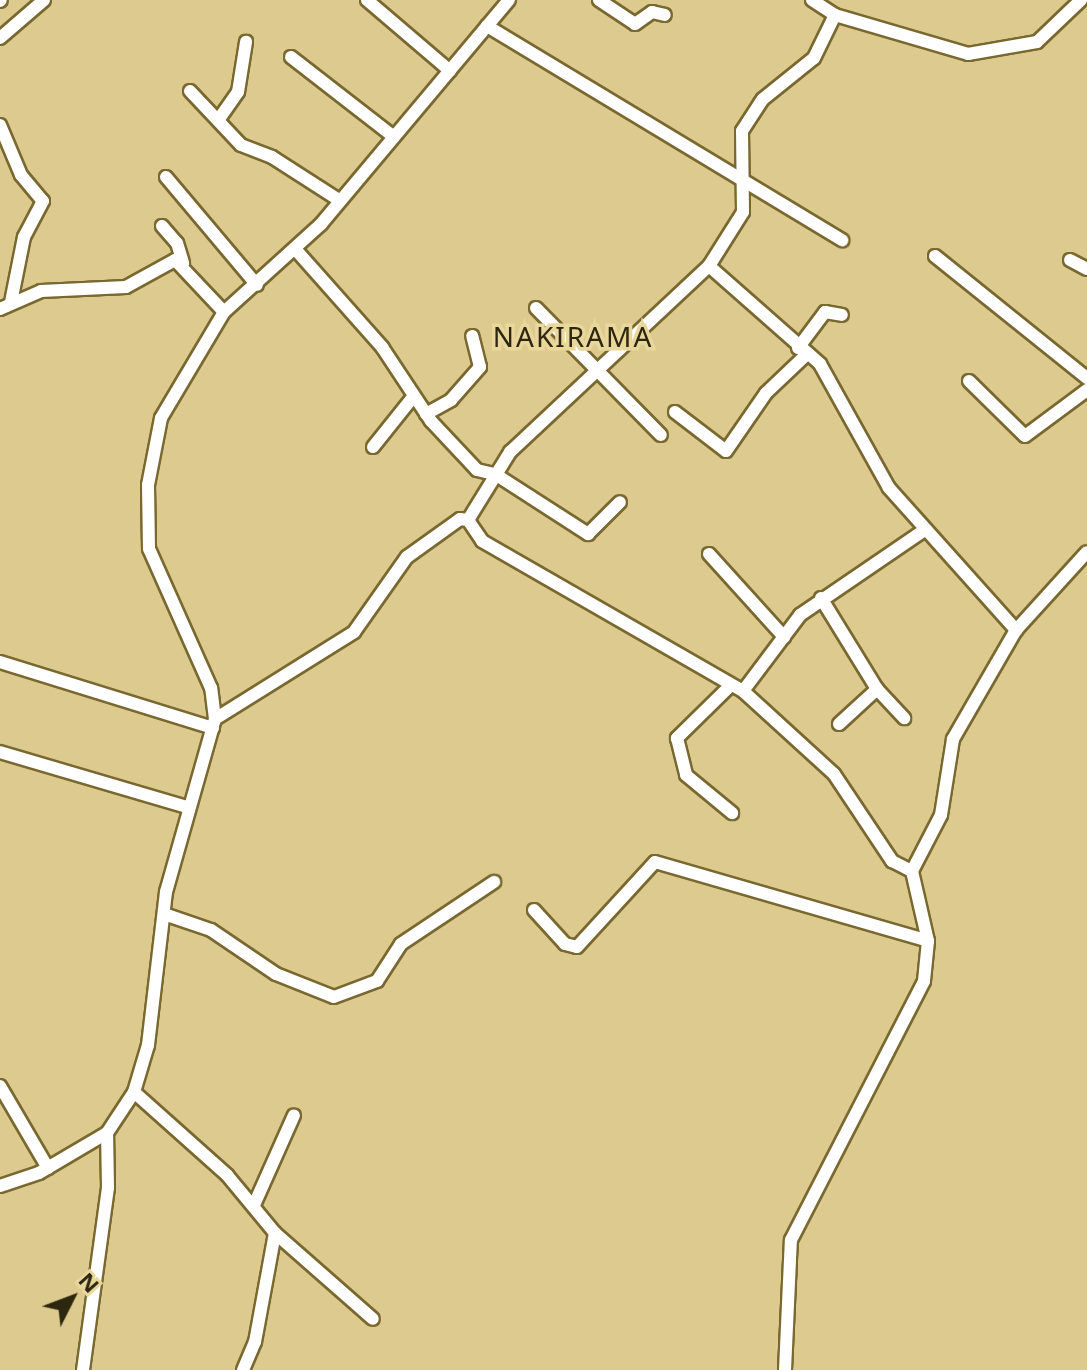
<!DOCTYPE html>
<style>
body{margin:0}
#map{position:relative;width:1087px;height:1370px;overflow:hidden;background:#dcca8e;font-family:"Noto Sans",sans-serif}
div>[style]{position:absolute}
.roads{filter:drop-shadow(2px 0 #79682f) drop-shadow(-2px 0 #79682f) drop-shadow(0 2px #79682f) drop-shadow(0 -2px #79682f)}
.minor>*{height:12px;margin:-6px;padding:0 6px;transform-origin:6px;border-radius:6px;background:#fff}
span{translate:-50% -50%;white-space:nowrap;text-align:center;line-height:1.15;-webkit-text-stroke:7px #e9d79b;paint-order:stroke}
.quarter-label{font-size:28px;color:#2e270f;letter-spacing:2px}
.north{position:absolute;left:32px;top:1258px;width:80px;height:80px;-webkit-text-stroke:6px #e9d79b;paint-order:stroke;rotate:48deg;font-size:22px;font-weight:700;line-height:32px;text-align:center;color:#2e270f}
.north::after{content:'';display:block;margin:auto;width:28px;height:36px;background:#2e270f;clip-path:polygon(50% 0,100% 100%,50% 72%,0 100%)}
</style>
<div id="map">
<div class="roads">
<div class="minor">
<i style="left:367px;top:0;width:109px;rotate:40.5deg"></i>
<i style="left:599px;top:0;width:43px;rotate:33.7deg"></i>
<i style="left:635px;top:24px;width:21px;rotate:-35deg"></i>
<i style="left:652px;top:12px;width:13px;rotate:13deg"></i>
<i style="left:812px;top:0;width:27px;rotate:33deg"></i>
<i style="left:835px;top:15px;width:139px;rotate:16.3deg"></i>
<i style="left:968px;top:54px;width:70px;rotate:-9.9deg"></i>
<i style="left:1037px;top:42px;width:61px;rotate:-43.7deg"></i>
<i style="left:0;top:1px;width:1px;rotate:-45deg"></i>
<i style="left:487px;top:26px;width:415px;rotate:31.1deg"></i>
<i style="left:0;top:38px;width:58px;rotate:-40.8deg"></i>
<i style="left:291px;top:57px;width:130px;rotate:37.8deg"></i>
<i style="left:190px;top:91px;width:74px;rotate:46.6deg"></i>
<i style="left:241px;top:145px;width:33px;rotate:21deg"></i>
<i style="left:272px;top:157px;width:80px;rotate:32.7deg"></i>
<i style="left:219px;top:119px;width:33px;rotate:-55deg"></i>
<i style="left:238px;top:92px;width:51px;rotate:-80.9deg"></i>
<i style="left:0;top:125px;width:54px;rotate:67.2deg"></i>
<i style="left:21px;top:175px;width:34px;rotate:50deg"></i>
<i style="left:43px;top:201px;width:41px;rotate:117.8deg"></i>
<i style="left:24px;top:237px;width:66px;rotate:101.3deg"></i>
<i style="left:166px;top:177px;width:141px;rotate:49.9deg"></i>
<i style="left:162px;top:226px;width:23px;rotate:49deg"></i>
<i style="left:177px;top:243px;width:21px;rotate:73deg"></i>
<i style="left:296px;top:250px;width:130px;rotate:48.4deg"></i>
<i style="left:382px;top:347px;width:89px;rotate:56.5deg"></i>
<i style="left:431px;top:421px;width:67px;rotate:46.8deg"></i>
<i style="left:477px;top:470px;width:18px;rotate:13deg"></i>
<i style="left:495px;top:474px;width:111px;rotate:32.8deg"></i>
<i style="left:588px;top:534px;width:45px;rotate:-45deg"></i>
<i style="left:935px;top:256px;width:195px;rotate:38.8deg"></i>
<i style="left:1070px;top:260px;width:19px;rotate:28deg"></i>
<i style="left:709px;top:266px;width:148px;rotate:41.4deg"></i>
<i style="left:820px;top:364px;width:142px;rotate:60.9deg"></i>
<i style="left:889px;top:488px;width:191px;rotate:48.2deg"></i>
<i style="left:536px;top:308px;width:178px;rotate:45.5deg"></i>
<i style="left:0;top:309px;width:45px;rotate:-23.7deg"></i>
<i style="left:41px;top:291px;width:85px;rotate:-2.7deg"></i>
<i style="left:126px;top:287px;width:56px;rotate:-28.9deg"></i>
<i style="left:175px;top:260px;width:71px;rotate:46.7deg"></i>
<i style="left:798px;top:348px;width:45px;rotate:-53.1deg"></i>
<i style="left:825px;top:312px;width:17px;rotate:10deg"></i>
<i style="left:969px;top:381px;width:78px;rotate:44.5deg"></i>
<i style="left:1025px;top:436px;width:77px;rotate:-36.6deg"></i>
<i style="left:675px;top:412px;width:64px;rotate:37.4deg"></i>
<i style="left:726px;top:451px;width:70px;rotate:-55.4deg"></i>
<i style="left:766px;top:393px;width:55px;rotate:-43.5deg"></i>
<i style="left:426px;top:414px;width:29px;rotate:-29deg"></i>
<i style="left:451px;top:400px;width:44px;rotate:-48.7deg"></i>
<i style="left:480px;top:367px;width:32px;rotate:-104deg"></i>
<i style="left:373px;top:447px;width:64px;rotate:-51.3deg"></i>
<i style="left:468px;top:520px;width:25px;rotate:56deg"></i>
<i style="left:482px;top:541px;width:301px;rotate:29.9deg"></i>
<i style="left:743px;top:691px;width:123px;rotate:42.4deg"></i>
<i style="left:834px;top:774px;width:105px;rotate:56.3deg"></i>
<i style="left:892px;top:861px;width:22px;rotate:27deg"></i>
<i style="left:709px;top:554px;width:112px;rotate:47.9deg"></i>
<i style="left:821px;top:598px;width:107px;rotate:58.4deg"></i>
<i style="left:877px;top:689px;width:40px;rotate:47deg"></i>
<i style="left:0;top:662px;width:223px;rotate:17.2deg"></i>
<i style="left:731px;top:685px;width:76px;rotate:135.5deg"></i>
<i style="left:677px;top:738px;width:38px;rotate:76deg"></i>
<i style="left:686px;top:775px;width:60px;rotate:39.6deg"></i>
<i style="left:743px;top:691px;width:95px;rotate:-53.1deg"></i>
<i style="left:800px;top:615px;width:149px;rotate:-34.3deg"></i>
<i style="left:215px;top:719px;width:164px;rotate:-32deg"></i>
<i style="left:354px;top:632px;width:92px;rotate:-54.8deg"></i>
<i style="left:407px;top:557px;width:65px;rotate:-35.6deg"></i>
<i style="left:460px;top:519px;width:8px;rotate:7deg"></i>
<i style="left:468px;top:520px;width:80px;rotate:-58.3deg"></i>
<i style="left:510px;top:452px;width:272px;rotate:-43.1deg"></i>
<i style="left:709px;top:266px;width:64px;rotate:-57.8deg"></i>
<i style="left:743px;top:212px;width:81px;rotate:-90.7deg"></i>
<i style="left:742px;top:131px;width:38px;rotate:-57deg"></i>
<i style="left:763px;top:99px;width:65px;rotate:-38.8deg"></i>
<i style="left:814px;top:58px;width:48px;rotate:-64deg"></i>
<i style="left:839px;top:724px;width:52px;rotate:-42.6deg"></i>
<i style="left:0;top:752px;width:195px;rotate:16.4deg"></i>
<i style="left:534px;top:910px;width:46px;rotate:47.6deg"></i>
<i style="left:565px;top:944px;width:12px;rotate:14deg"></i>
<i style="left:577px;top:947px;width:115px;rotate:-47.5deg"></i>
<i style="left:655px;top:862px;width:284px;rotate:16.1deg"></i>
<i style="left:164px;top:914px;width:50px;rotate:18.8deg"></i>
<i style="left:211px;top:930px;width:78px;rotate:34.1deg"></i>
<i style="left:276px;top:974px;width:62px;rotate:21.6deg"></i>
<i style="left:334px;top:997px;width:46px;rotate:-20.4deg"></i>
<i style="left:377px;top:981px;width:44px;rotate:-57deg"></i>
<i style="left:401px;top:944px;width:112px;rotate:-33.7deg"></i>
<i style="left:0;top:1086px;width:95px;rotate:59.7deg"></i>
<i style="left:134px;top:1092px;width:125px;rotate:41.7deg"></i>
<i style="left:227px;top:1175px;width:75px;rotate:50.4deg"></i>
<i style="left:275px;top:1233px;width:130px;rotate:41.3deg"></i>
<i style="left:0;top:1186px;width:41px;rotate:-18.4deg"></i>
<i style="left:39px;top:1173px;width:79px;rotate:-30.5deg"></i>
<i style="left:107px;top:1133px;width:49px;rotate:-56.6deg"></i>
<i style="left:134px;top:1092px;width:49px;rotate:-73.4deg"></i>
<i style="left:148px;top:1045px;width:154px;rotate:-83.3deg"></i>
<i style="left:166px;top:892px;width:180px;rotate:-74.2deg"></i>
<i style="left:215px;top:719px;width:31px;rotate:-97deg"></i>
<i style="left:211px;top:688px;width:152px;rotate:-114deg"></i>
<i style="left:149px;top:549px;width:64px;rotate:-90.9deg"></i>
<i style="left:148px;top:485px;width:68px;rotate:-79deg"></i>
<i style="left:161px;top:418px;width:123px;rotate:-59.3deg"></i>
<i style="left:224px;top:312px;width:131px;rotate:-42.2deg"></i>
<i style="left:321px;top:224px;width:292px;rotate:-50deg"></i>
<i style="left:254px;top:1205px;width:98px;rotate:-66deg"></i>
<i style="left:83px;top:1370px;width:184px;rotate:-82.2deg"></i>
<i style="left:108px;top:1188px;width:55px;rotate:-91deg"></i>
<i style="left:243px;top:1370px;width:30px;rotate:-67deg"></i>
<i style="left:255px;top:1342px;width:111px;rotate:-79.6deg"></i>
<i style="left:785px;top:1370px;width:130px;rotate:-87.4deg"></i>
<i style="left:791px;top:1240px;width:291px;rotate:-62.8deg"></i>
<i style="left:924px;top:981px;width:40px;rotate:-84.3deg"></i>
<i style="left:928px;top:941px;width:72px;rotate:-102.9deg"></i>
<i style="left:912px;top:871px;width:63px;rotate:-62.6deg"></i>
<i style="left:941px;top:815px;width:77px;rotate:-81deg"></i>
<i style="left:953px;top:739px;width:126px;rotate:-60deg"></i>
<i style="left:1016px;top:630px;width:105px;rotate:-47.7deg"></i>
</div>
</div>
<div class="quarter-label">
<span style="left:573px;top:336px">NAKIRAMA</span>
</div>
<div class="north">N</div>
</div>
